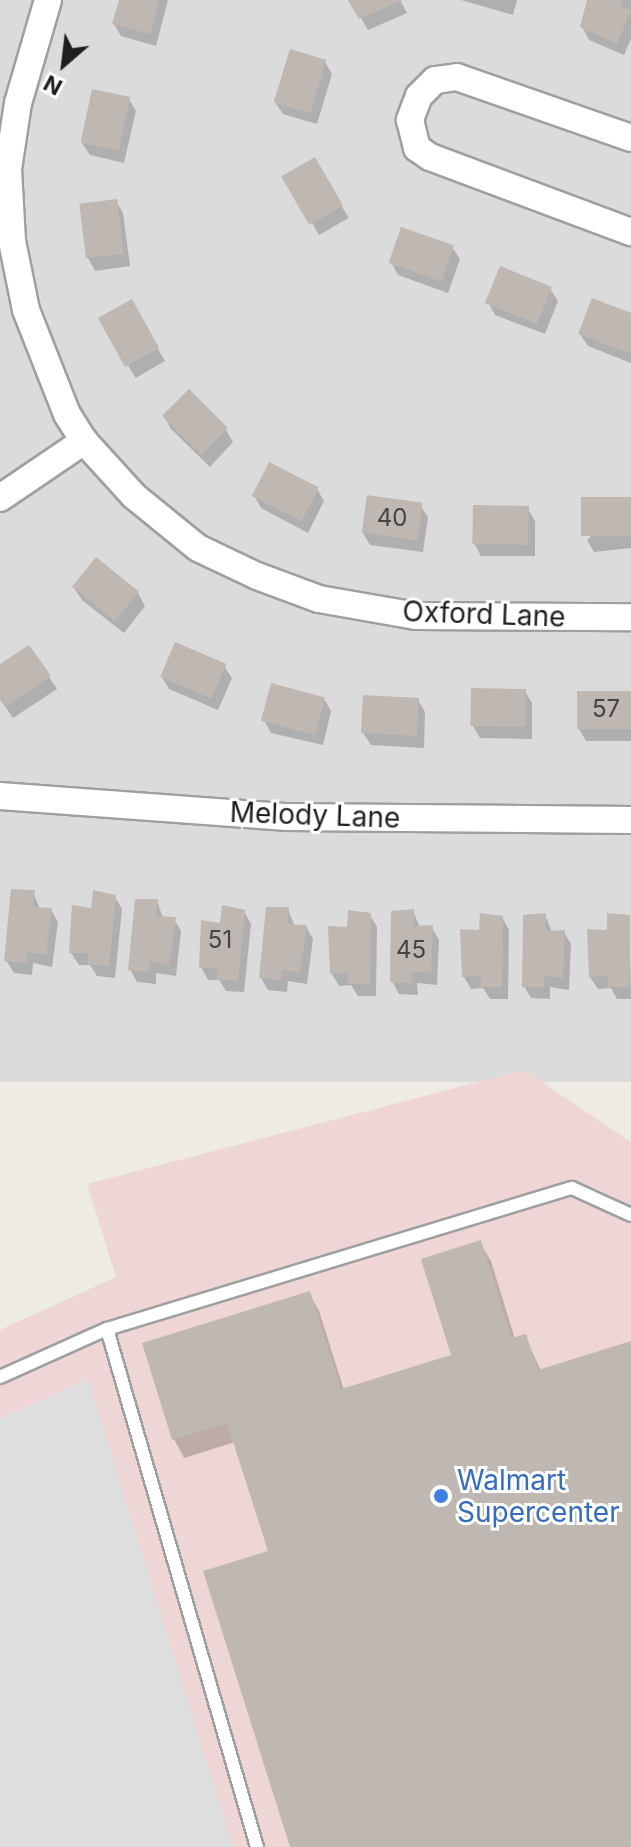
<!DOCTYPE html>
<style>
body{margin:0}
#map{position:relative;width:631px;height:1847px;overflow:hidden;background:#eeebe5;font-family:Inter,sans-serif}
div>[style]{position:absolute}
.residential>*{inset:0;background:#dcdbdb;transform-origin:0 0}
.commercial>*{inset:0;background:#edd6d5}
.parking>*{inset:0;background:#dedede}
.shadow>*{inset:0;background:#0003;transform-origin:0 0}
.building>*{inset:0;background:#beb7b2;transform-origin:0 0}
.roads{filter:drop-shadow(2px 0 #9f9f9f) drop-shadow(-2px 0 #9f9f9f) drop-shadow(0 2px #9f9f9f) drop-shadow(0 -2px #9f9f9f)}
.service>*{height:12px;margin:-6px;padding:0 6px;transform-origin:6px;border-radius:6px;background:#fff}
.minor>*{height:26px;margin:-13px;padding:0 13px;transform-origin:13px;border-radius:13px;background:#fff}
.dots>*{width:22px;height:22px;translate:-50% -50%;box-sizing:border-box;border:4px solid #fff;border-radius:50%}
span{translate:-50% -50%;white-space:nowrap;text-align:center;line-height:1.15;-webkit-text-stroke:6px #fff;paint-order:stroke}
.number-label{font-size:24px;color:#464443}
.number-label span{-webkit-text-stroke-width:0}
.street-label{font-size:28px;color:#1e1e1e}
.shop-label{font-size:28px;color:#366cbe}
.left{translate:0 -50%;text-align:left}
.north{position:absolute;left:24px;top:24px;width:80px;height:80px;-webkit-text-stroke:6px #fff;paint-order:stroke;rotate:208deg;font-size:22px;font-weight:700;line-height:32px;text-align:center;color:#1e1e1e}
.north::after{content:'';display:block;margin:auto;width:28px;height:36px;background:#1e1e1e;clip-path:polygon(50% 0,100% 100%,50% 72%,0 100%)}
</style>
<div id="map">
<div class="residential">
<i style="left:0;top:0;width:631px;height:1082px"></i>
</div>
<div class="commercial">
<i style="clip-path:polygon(524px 1070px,631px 1142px,631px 1847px,0 1847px,0 1330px,116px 1277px,87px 1184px)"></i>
</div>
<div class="parking">
<i style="clip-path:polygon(88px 1379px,233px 1847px,0 1847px,0 1419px)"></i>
</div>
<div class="shadow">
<i style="clip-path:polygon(121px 0,168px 0,156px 46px,121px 36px,114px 24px)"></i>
<i style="clip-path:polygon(351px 0,400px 0,407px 13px,368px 30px)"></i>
<i style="clip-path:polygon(461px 0,517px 0,513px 15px)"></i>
<i style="clip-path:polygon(589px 0,631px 0,631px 39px,624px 55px,589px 40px,582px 27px)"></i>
<i style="clip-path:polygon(325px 62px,332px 74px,317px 124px,283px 114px,275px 102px)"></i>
<i style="clip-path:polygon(129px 99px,136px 111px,124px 163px,90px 155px,82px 143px)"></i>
<i style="left:315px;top:160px;width:67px;height:34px;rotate:60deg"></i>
<i style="clip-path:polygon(116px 201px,123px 213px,130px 266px,95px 271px,88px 258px)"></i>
<i style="clip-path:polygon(452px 247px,460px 259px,448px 293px,398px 275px,391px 262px)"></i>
<i style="clip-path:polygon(550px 289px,558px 301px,545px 334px,495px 315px,488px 302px)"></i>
<i style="left:131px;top:302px;width:68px;height:34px;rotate:60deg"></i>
<i style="clip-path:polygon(631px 315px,631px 363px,588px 346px,580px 334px)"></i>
<i style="clip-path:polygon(164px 416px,226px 430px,233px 442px,210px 467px,171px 429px)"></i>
<i style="clip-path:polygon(317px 489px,324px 501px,308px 533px,261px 508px,254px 495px)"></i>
<i style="clip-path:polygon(631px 499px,631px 548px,594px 552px,587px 540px)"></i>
<i style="clip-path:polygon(420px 505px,428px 517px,423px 552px,370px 545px,363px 533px)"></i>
<i style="clip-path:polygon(527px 508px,535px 521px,535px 556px,481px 556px,474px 543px)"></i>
<i style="clip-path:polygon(74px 588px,138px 593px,145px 606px,124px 633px,82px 600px)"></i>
<i style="clip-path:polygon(29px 647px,57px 689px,13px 718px,0 699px,0 666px)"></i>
<i style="clip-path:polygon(224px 666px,232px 678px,218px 710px,169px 689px,162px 677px)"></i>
<i style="clip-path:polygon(525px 691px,532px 703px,532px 739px,480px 738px,473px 726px)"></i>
<i style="clip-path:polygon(631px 693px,631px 741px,586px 741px,579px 729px)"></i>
<i style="clip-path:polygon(324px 699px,331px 711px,323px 745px,271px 733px,264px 720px)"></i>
<i style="clip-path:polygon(418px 700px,425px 712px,424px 748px,371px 745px,363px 733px)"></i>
<i style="clip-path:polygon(33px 892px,40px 909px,51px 910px,58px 922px,52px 967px,33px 963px,32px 975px,14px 973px,6px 960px)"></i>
<i style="clip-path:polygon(115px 897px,122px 909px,115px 978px,97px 976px,90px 965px,79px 965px,71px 953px,93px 910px)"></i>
<i style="clip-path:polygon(157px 901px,163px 918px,174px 919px,181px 931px,176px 976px,156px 973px,156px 984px,137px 982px,130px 969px)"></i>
<i style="clip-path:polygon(288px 909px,295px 927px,306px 927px,313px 939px,307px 984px,288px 981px,287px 992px,268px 990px,261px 978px)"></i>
<i style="clip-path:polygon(244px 911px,251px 924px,244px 992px,226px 991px,219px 980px,208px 980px,201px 967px,222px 925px)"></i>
<i style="clip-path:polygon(413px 911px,420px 928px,432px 928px,439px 940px,437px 985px,417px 983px,418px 995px,399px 994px,392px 981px)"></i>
<i style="clip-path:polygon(370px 915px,377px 927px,376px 996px,358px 996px,351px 985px,339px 986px,332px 974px,349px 930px)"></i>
<i style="clip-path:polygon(545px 915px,552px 932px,564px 932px,571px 944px,569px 990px,550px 987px,550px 999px,531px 998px,524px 986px)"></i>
<i style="clip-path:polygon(502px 917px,509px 930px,508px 999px,490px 999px,483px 988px,471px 989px,464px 977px,481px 932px)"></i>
<i style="clip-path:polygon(629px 917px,631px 999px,617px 999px,611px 988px,598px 989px,590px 977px,609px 932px)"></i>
<i style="clip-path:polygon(480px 1243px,491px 1261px,515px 1339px,525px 1336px,541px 1371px,631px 1343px,631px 1847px,292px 1847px,270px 1552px,235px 1442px,184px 1458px,174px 1439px,144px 1344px,309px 1293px,319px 1311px,344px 1390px,453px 1356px)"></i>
</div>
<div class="building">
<i style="clip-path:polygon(119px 0,159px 0,150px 34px,112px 24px)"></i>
<i style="clip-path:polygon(348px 0,403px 0,359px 19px)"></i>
<i style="clip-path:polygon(587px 0,623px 0,621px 6px,631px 10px,617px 44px,580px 27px)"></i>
<i style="left:290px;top:49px;width:38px;height:56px;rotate:17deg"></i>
<i style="left:92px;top:89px;width:39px;height:55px;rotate:12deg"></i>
<i style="left:315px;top:157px;width:56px;height:39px;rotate:60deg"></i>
<i style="left:117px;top:199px;width:55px;height:38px;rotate:83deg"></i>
<i style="left:401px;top:227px;width:56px;height:38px;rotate:19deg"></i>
<i style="left:500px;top:266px;width:56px;height:40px;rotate:22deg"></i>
<i style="clip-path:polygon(592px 298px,631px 313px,631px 354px,578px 334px)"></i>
<i style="left:132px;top:299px;width:56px;height:39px;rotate:61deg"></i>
<i style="left:189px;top:389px;width:55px;height:38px;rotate:45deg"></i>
<i style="left:269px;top:462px;width:56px;height:38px;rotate:27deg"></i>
<i style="left:367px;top:495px;width:56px;height:38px;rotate:8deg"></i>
<i style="left:631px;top:497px;width:39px;height:50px;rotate:90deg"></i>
<i style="left:473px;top:505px;width:56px;height:39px;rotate:1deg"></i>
<i style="left:96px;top:557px;width:55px;height:38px;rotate:39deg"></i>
<i style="left:175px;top:642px;width:56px;height:38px;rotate:23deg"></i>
<i style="clip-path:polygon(29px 645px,51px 676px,5px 707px,0 700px,0 664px)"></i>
<i style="left:271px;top:683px;width:56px;height:39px;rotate:15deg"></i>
<i style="left:471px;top:688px;width:55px;height:38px;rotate:1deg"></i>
<i style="left:577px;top:691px;width:54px;height:38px"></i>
<i style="left:363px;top:695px;width:56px;height:38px;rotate:3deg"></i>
<i style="clip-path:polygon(11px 889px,35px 890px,33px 907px,52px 908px,46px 955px,27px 952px,26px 963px,4px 961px)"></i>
<i style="clip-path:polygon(93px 890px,116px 895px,109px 966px,87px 964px,89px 953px,69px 953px,72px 905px,91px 908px)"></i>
<i style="clip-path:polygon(135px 899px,158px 899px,156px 916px,176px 917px,169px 965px,150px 961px,149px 972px,128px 970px)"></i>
<i style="clip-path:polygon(222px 905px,245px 910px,238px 981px,216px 979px,218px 968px,199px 968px,201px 920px,220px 923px)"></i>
<i style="clip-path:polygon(266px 907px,289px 907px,288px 924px,307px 925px,300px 973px,282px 969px,281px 980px,259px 978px)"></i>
<i style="clip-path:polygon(414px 909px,414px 926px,433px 925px,431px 973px,411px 972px,412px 983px,390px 982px,391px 911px)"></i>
<i style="clip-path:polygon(348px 910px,371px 913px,370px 984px,348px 984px,349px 973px,330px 974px,328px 926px,347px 927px)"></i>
<i style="clip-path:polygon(480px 913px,503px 916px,502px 987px,480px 987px,481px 976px,462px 977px,460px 929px,479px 930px)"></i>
<i style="clip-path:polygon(546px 913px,546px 931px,565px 930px,563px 978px,544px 976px,544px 987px,522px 987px,523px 915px)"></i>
<i style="clip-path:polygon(607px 913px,630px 915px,629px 987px,608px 987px,608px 976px,589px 977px,587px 929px,607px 930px)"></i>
<i style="clip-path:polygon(481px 1240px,512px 1338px,526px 1334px,538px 1370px,631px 1341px,631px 1847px,290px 1847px,203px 1571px,268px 1551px,227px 1423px,172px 1440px,142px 1343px,310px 1291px,341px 1389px,451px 1355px,421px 1259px)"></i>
</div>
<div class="roads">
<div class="service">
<i style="left:107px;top:1329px;width:539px;rotate:73.85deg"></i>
<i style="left:0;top:1377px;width:117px;rotate:-24.2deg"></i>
<i style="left:107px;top:1329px;width:486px;rotate:-16.9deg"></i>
<i style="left:572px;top:1188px;width:65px;rotate:24.6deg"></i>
</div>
<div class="minor">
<i style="left:48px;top:0;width:107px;rotate:106.2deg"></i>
<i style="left:18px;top:103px;width:67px;rotate:98.6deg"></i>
<i style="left:8px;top:169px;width:72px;rotate:86.8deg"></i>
<i style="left:12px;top:241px;width:70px;rotate:78.5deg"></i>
<i style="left:26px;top:310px;width:112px;rotate:68.5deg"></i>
<i style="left:67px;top:414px;width:32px;rotate:58deg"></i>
<i style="left:84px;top:441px;width:74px;rotate:47.7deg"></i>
<i style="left:134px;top:496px;width:82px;rotate:39.1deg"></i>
<i style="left:198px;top:548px;width:65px;rotate:25.4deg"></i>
<i style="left:257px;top:576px;width:66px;rotate:20.4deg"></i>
<i style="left:319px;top:599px;width:98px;rotate:9.9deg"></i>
<i style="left:416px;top:616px;width:215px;rotate:0.3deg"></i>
<i style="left:631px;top:138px;width:184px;rotate:-160.7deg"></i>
<i style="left:457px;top:77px;width:22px;rotate:172deg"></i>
<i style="left:435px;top:80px;width:23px;rotate:135deg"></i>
<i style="left:419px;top:96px;width:26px;rotate:111deg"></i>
<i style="left:410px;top:120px;width:29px;rotate:76deg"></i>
<i style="left:417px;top:148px;width:16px;rotate:35deg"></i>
<i style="left:430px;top:157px;width:215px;rotate:20.5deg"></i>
<i style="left:0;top:498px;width:102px;rotate:-34.2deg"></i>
<i style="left:0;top:796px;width:288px;rotate:4.2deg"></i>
<i style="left:287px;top:817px;width:344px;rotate:0.5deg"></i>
</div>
</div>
<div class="dots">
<i style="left:441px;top:1496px;background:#3f7fe0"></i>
</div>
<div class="number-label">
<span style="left:392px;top:518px">40</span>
<span style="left:606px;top:709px">57</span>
<span style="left:220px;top:940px">51</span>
<span style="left:411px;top:950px">45</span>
</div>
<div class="street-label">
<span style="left:484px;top:614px;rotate:2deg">Oxford Lane</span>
<span style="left:315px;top:815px;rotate:2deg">Melody Lane</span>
</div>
<div class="shop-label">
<span class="left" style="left:457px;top:1496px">Walmart<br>Supercenter</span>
</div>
<div class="north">N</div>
</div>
